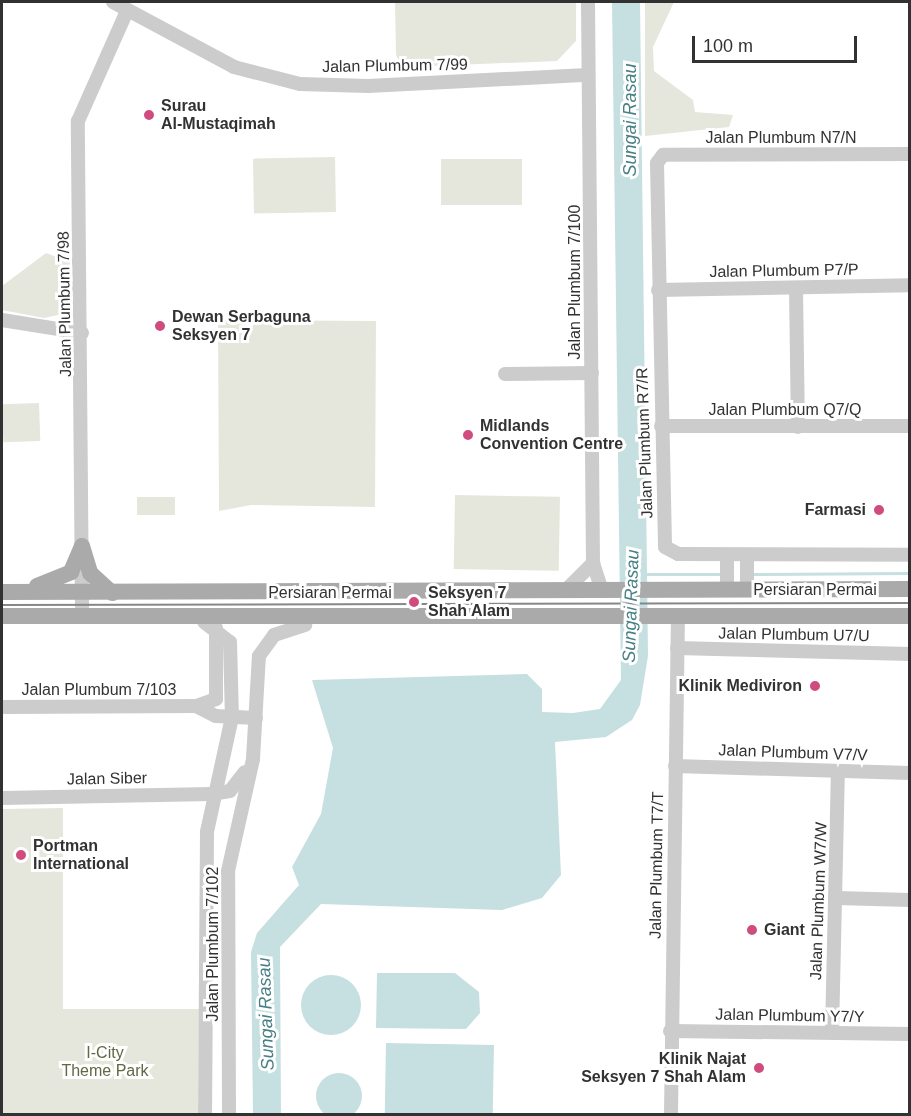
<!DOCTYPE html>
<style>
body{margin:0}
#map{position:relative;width:911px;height:1116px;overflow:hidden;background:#fff;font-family:Helvetica,sans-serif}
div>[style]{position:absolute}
.green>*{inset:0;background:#e5e7dc;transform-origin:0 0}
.water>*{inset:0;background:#c6dfe1;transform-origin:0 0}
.round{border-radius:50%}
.stream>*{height:3px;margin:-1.5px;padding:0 1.5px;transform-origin:1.5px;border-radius:1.5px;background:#c6dfe1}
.minor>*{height:14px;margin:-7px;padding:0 7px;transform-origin:7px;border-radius:7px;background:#ccc}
.major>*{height:16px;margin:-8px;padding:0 8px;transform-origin:8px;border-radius:8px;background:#aaa}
.tram>*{height:1.5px;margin:-0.75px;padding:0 0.75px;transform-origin:0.75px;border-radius:0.75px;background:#878787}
.dots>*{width:16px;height:16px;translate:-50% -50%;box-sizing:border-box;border:3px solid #fff;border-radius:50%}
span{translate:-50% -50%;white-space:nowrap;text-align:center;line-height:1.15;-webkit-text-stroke:6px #fff;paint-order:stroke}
.street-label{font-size:16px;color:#323232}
.poi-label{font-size:16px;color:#323232;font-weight:700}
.left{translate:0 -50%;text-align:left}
.right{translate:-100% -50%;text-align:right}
.park-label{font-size:16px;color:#606844}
.water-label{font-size:18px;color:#467f84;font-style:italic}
.frame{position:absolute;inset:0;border:3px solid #323232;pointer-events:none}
.scale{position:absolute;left:692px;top:36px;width:165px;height:27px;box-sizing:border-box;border:3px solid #323232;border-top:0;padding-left:8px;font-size:18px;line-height:21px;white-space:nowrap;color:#323232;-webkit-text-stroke:4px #fff;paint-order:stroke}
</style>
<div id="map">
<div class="green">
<i style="clip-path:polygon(395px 2px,576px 2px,576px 41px,557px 61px,403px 67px,396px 55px)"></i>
<i style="clip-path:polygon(645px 2px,674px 2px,653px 47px,654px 71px,693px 100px,695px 112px,733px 115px,729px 127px,645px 136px)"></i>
<i style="left:335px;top:157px;width:55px;height:82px;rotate:89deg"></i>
<i style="left:522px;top:159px;width:46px;height:81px;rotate:90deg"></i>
<i style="clip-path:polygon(46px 253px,70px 262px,67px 313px,44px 318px,2px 310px,2px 286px)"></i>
<i style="clip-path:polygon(218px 320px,376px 321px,375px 507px,251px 505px,219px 511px)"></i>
<i style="left:39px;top:403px;width:38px;height:37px;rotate:88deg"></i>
<i style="left:455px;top:495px;width:105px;height:74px;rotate:1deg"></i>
<i style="left:175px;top:497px;width:18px;height:38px;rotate:90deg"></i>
<i style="clip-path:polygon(63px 808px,63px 1009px,199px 1009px,198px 1114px,2px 1114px,2px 809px)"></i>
</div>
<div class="water">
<i style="clip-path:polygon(612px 2px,640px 2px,648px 656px,640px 705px,632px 720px,606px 737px,555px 742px,561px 875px,542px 898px,502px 910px,321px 904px,280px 947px,281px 1114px,253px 1114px,251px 952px,257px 933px,299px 885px,292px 867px,321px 814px,333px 748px,312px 680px,527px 674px,542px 689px,542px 712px,573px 713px,600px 709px,621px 680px)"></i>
<i style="clip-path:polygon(377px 973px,455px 973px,479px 992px,480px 1013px,466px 1029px,376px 1028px)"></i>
<i class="round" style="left:301px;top:975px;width:60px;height:60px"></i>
<i style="left:386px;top:1043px;width:108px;height:71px;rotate:1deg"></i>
<i class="round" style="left:316px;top:1073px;width:46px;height:46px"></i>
</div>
<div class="stream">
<i style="left:645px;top:574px;width:76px"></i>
<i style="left:753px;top:574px;width:157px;rotate:-0.4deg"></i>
</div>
<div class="minor">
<i style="left:113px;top:2px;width:137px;rotate:28.2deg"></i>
<i style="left:234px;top:67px;width:68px;rotate:14.4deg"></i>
<i style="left:300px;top:84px;width:68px;rotate:1.7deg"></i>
<i style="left:368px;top:86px;width:220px;rotate:-2.9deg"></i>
<i style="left:588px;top:2px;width:561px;rotate:89.49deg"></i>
<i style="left:593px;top:563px;width:28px;rotate:72deg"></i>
<i style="left:910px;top:154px;width:247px;rotate:179.8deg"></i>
<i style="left:663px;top:155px;width:10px;rotate:127deg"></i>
<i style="left:657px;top:163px;width:384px;rotate:88.8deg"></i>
<i style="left:665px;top:547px;width:15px;rotate:28deg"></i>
<i style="left:678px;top:554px;width:232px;rotate:0.2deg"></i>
<i style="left:796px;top:288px;width:139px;rotate:89.2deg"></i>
<i style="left:658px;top:290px;width:252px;rotate:-1.1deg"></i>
<i style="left:2px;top:320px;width:81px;rotate:9.2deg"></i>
<i style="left:505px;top:374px;width:87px;rotate:-0.7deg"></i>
<i style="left:661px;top:426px;width:249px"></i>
<i style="left:727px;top:590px;width:35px;rotate:-90deg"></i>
<i style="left:747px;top:590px;width:35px;rotate:-90deg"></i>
<i style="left:565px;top:591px;width:40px;rotate:-45deg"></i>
<i style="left:82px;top:607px;width:486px;rotate:-90.5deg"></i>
<i style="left:78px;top:121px;width:120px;rotate:-66deg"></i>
<i style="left:204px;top:622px;width:33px;rotate:38deg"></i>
<i style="left:230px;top:642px;width:75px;rotate:88.5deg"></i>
<i style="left:232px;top:717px;width:118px;rotate:102.3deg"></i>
<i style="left:207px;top:832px;width:282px;rotate:90.4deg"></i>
<i style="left:677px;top:648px;width:233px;rotate:1.5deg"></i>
<i style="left:196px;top:706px;width:22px;rotate:27deg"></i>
<i style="left:216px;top:716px;width:40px;rotate:2.9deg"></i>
<i style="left:2px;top:707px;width:194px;rotate:-0.3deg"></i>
<i style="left:196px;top:706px;width:21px;rotate:-19deg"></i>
<i style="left:216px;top:699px;width:71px;rotate:-90deg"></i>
<i style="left:675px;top:766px;width:235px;rotate:1.7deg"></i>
<i style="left:2px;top:798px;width:210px;rotate:-1.1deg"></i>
<i style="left:212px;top:794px;width:18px;rotate:-9deg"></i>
<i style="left:230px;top:791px;width:24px;rotate:-52deg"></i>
<i style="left:836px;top:898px;width:74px;rotate:1.5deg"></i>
<i style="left:670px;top:1031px;width:240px;rotate:0.7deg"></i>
<i style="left:832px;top:1032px;width:261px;rotate:-88.7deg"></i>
<i style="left:229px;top:1114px;width:243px;rotate:-90.2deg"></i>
<i style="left:228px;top:871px;width:115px;rotate:-77.4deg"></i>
<i style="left:253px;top:759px;width:103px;rotate:-86.7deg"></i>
<i style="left:259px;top:656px;width:26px;rotate:-54deg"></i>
<i style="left:274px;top:635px;width:33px;rotate:-18deg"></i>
<i style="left:671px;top:1114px;width:497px;rotate:-89.2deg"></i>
</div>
<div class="major">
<i style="left:82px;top:546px;width:28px;rotate:73deg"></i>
<i style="left:90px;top:573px;width:30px;rotate:42deg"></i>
<i style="left:37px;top:586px;width:37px;rotate:-22deg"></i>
<i style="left:71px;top:572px;width:28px;rotate:-67deg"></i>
<i style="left:2px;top:592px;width:908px;rotate:-0.19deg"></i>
<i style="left:2px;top:616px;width:908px"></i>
</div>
<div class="tram">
<i style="left:2px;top:605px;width:908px;rotate:-0.13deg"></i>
</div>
<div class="dots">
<i style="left:149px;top:115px;background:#d04c7e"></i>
<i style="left:160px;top:326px;background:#d04c7e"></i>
<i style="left:468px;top:435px;background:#d04c7e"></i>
<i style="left:879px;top:510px;background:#d04c7e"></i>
<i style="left:414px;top:602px;background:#d04c7e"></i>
<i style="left:815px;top:686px;background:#d04c7e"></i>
<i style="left:21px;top:855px;background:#d04c7e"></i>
<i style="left:752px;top:930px;background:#d04c7e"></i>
<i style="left:759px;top:1068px;background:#d04c7e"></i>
</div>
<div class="street-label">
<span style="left:395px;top:66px;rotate:-1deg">Jalan Plumbum 7/99</span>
<span style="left:781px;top:138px">Jalan Plumbum N7/N</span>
<span style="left:784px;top:271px;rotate:-1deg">Jalan Plumbum P7/P</span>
<span style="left:575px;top:282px;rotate:-90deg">Jalan Plumbum 7/100</span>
<span style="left:65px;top:304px;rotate:-91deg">Jalan Plumbum 7/98</span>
<span style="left:785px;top:410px">Jalan Plumbum Q7/Q</span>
<span style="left:645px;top:443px;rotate:-92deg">Jalan Plumbum R7/R</span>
<span style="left:815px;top:590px">Persiaran Permai</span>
<span style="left:330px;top:593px">Persiaran Permai</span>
<span style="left:794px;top:635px;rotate:1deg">Jalan Plumbum U7/U</span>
<span style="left:99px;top:690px">Jalan Plumbum 7/103</span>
<span style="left:793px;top:753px;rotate:2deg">Jalan Plumbum V7/V</span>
<span style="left:107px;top:779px;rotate:-1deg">Jalan Siber</span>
<span style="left:657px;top:865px;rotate:-89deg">Jalan Plumbum T7/T</span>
<span style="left:819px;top:901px;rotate:-88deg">Jalan Plumbum W7/W</span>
<span style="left:213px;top:944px;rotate:-90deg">Jalan Plumbum 7/102</span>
<span style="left:790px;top:1016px;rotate:1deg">Jalan Plumbum Y7/Y</span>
</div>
<div class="poi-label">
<span class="left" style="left:161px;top:115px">Surau<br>Al-Mustaqimah</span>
<span class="left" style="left:172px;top:326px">Dewan Serbaguna<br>Seksyen 7</span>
<span class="left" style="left:480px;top:435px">Midlands<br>Convention Centre</span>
<span class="right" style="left:866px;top:510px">Farmasi</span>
<span class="left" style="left:428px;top:602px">Seksyen 7<br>Shah Alam</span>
<span class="right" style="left:802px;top:686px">Klinik Mediviron</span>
<span class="left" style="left:33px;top:855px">Portman<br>International</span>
<span class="left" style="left:764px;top:930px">Giant</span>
<span class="right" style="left:746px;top:1068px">Klinik Najat<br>Seksyen 7 Shah Alam</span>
</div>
<div class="park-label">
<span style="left:105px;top:1062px">I-City<br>Theme Park</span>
</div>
<div class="water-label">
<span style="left:630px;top:120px;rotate:-90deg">Sungai Rasau</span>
<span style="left:631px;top:606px;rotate:-88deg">Sungai Rasau</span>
<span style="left:266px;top:1014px;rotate:-92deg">Sungai Rasau</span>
</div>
<div class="frame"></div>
<div class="scale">100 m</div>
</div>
